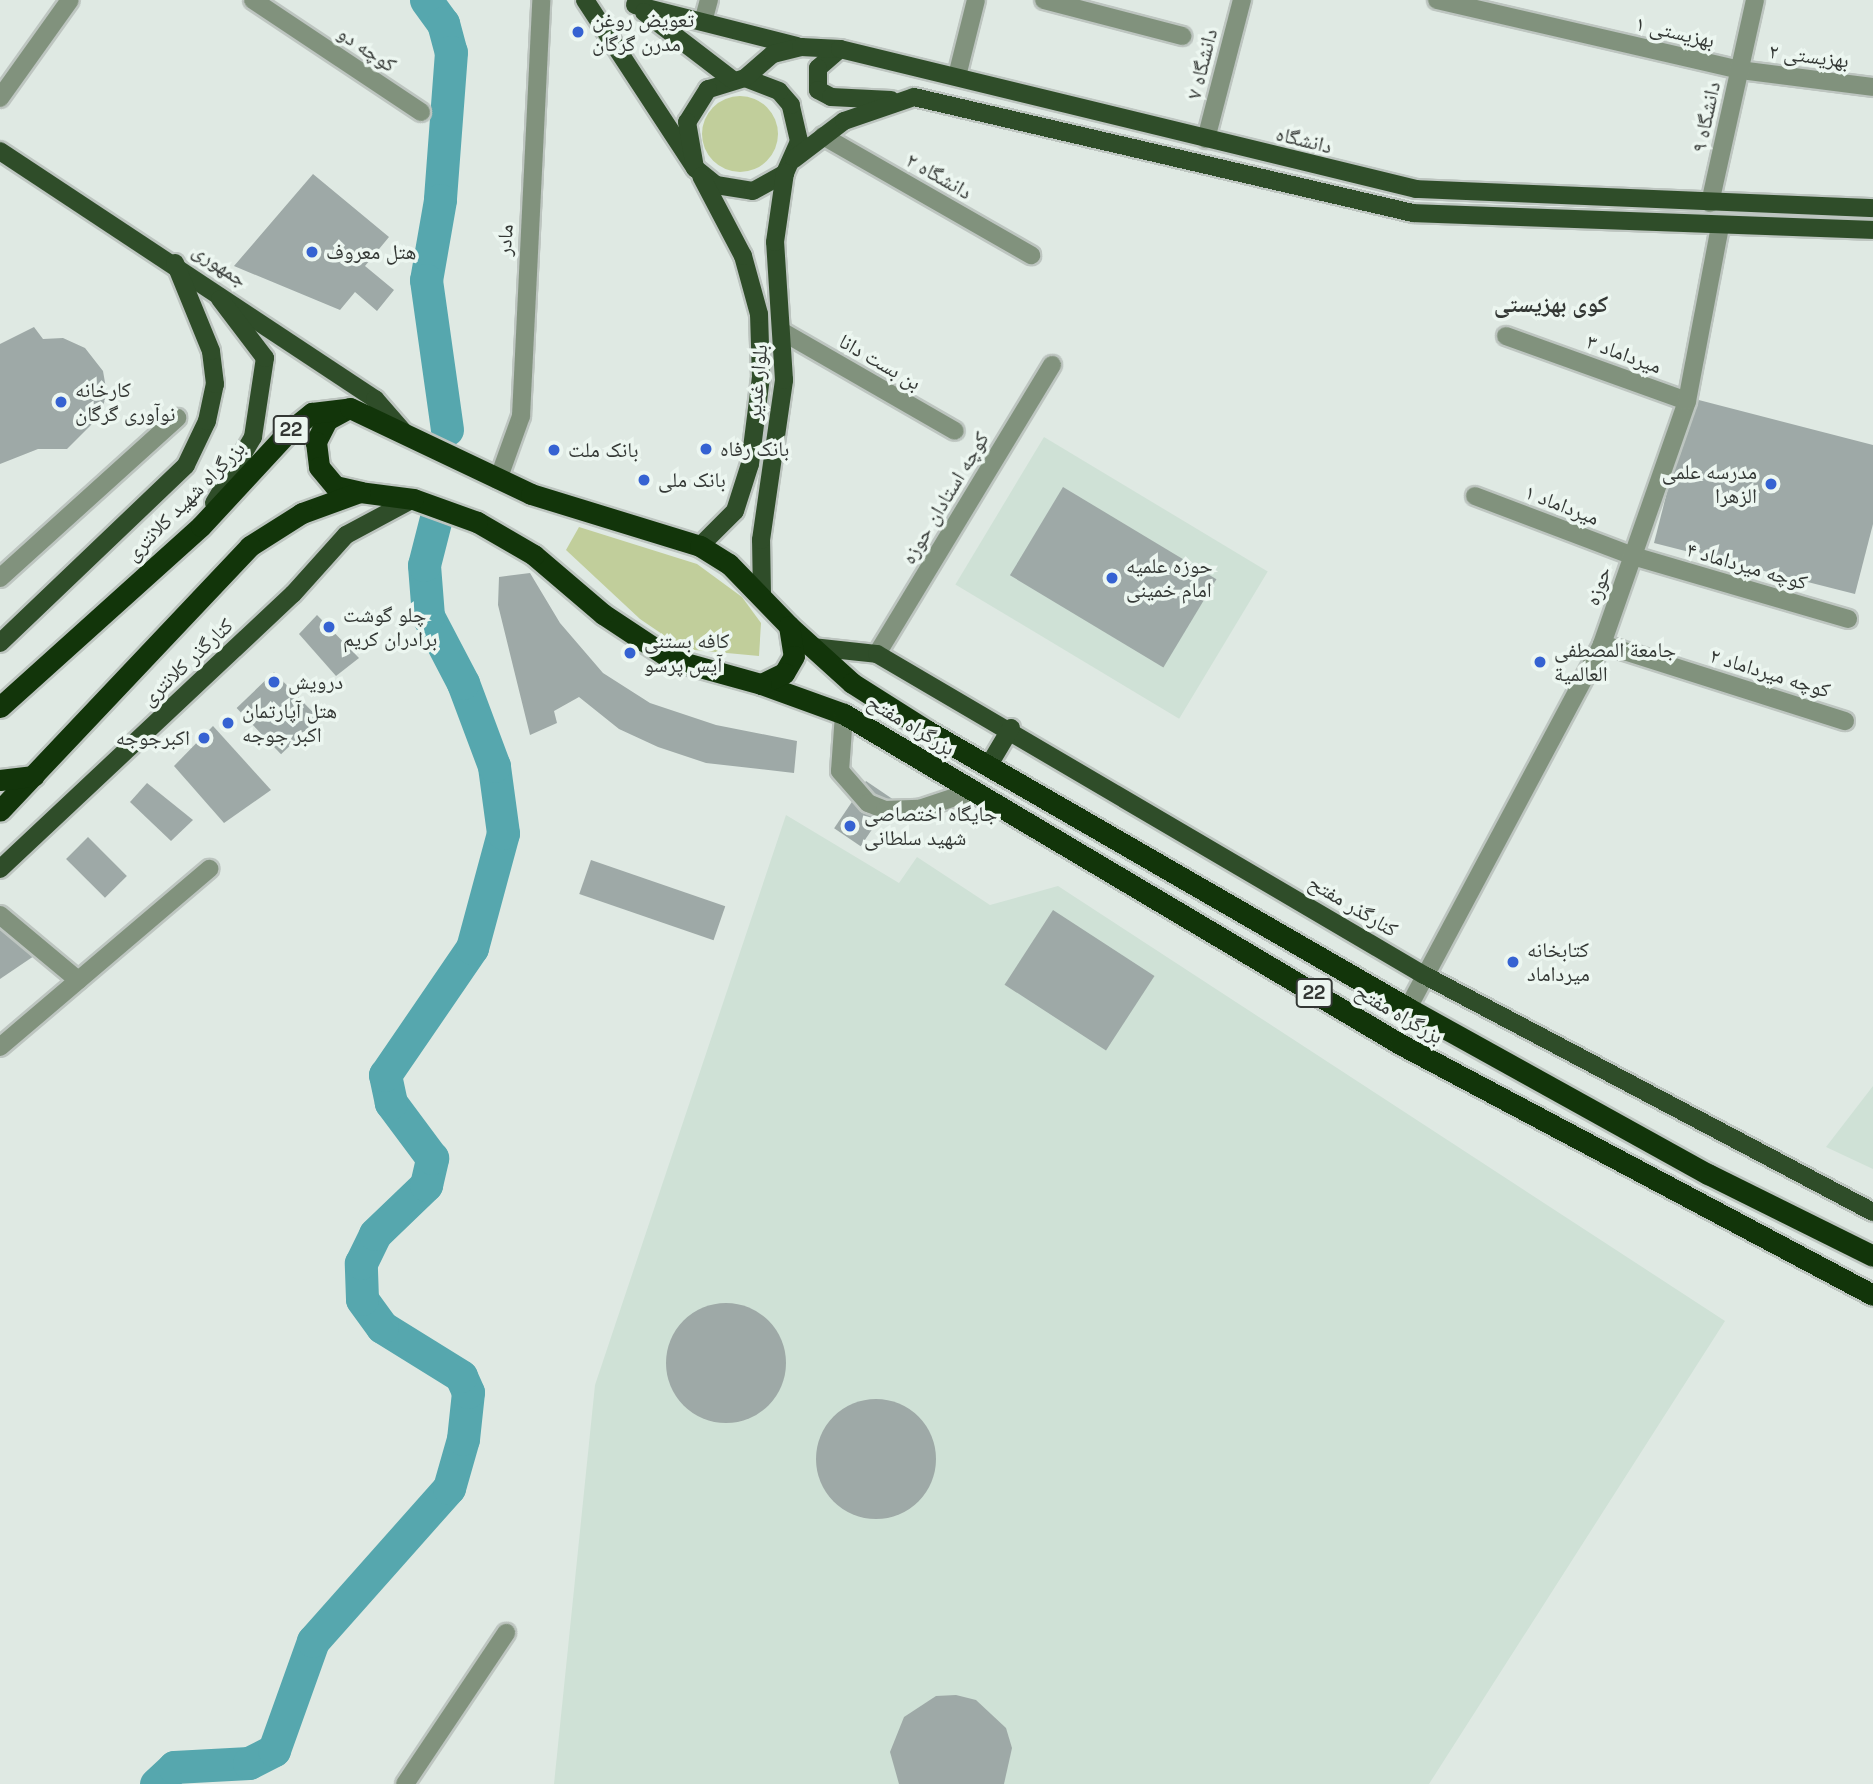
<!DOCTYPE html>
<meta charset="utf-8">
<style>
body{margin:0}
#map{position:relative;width:1873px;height:1784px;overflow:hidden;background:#dfe9e3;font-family:"Space Grotesk","Noto Naskh Arabic",sans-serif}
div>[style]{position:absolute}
.built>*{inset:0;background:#cfe1d6;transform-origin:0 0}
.green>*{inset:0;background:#c1ce9b}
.round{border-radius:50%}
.river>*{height:33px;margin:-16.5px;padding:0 16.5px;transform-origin:16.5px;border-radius:16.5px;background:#56a7ae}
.building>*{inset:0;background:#9ea9a7;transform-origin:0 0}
.roads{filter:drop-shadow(2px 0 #bdc5c0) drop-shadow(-2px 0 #bdc5c0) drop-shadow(0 2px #bdc5c0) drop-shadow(0 -2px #bdc5c0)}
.minor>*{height:18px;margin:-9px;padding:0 9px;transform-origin:9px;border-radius:9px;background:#81927d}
.major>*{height:18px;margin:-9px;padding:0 9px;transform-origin:9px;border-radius:9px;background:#2f4d29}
.highway>*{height:21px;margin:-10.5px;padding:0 10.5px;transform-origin:10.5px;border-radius:10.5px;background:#12350a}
.dots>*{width:19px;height:19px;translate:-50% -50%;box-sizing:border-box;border:4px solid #ecf6f0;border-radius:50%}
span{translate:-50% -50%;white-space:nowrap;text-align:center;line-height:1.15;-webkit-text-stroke:7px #ecf6f0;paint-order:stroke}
.shield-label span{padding:2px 5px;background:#ecf6f0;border:2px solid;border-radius:5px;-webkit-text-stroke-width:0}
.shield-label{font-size:19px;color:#333734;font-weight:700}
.poi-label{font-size:21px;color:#333734}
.left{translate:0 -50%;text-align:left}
.right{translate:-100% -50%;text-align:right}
.street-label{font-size:21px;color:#333734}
.neighbourhood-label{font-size:23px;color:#333734;font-weight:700}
</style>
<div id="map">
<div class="built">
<i style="left:1044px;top:437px;width:261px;height:172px;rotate:31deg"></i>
<i style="clip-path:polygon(786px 815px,899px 883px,917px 857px,990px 905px,1058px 886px,1725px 1321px,1429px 1784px,554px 1784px,595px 1385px)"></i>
<i style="clip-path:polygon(1873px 1086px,1873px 1169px,1826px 1147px)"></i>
</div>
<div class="green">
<i class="round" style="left:702px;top:96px;width:76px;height:76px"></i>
<i style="clip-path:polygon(579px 527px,697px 564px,742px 597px,761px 623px,759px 656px,684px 649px,640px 619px,566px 550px)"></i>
</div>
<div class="river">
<i style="left:426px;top:0;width:29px;rotate:54deg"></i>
<i style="left:443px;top:23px;width:30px;rotate:75deg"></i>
<i style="left:451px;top:52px;width:148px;rotate:94.3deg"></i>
<i style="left:440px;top:200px;width:81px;rotate:99.9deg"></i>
<i style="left:426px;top:280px;width:151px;rotate:82deg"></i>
<i style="left:156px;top:1784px;width:25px;rotate:-43deg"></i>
<i style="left:174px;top:1767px;width:75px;rotate:-3.1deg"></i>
<i style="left:249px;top:1763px;width:28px;rotate:-27deg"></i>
<i style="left:274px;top:1750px;width:116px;rotate:-70.3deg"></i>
<i style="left:313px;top:1641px;width:205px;rotate:-48.4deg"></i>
<i style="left:449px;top:1488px;width:51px;rotate:-74.1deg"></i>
<i style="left:463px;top:1439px;width:47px;rotate:-83.9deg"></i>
<i style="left:468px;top:1392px;width:17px;rotate:-114deg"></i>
<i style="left:461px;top:1376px;width:93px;rotate:-148.2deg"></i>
<i style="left:382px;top:1327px;width:34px;rotate:-126deg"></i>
<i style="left:362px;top:1299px;width:36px;rotate:-92deg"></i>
<i style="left:361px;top:1263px;width:32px;rotate:-64deg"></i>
<i style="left:375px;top:1234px;width:71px;rotate:-43.9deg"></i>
<i style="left:426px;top:1185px;width:28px;rotate:-77deg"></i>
<i style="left:432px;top:1158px;width:69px;rotate:-126.7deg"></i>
<i style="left:391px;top:1103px;width:29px;rotate:-102deg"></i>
<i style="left:385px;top:1075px;width:154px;rotate:-55.6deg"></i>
<i style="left:472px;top:948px;width:119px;rotate:-74.9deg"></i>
<i style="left:503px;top:833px;width:68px;rotate:-97.7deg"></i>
<i style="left:494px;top:766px;width:89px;rotate:-110.5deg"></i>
<i style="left:463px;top:683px;width:76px;rotate:-117.6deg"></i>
<i style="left:428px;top:616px;width:51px;rotate:-94.5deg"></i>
<i style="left:424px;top:565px;width:49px;rotate:-75.7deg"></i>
</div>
<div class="building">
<i style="clip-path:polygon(313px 174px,389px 237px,365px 266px,394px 290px,377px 311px,355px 292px,340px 310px,234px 266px)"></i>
<i style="clip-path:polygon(34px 327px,43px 339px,63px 338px,85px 348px,103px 371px,107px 394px,99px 417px,67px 449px,38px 449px,0 464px,0 344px)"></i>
<i style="clip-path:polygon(1691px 398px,1873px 445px,1873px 524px,1855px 594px,1654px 543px)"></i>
<i style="left:1063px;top:487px;width:179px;height:103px;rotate:31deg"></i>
<i style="clip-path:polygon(530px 573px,560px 623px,603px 673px,650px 703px,716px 725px,797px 741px,794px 773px,706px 763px,658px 747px,619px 729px,579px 697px,554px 711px,557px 723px,530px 735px,498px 605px,499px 577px)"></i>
<i style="clip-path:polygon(317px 615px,359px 658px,336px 676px,299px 634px)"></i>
<i style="left:274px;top:672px;width:64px;height:52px;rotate:46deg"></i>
<i style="clip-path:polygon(213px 726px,271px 790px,224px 823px,174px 766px)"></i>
<i style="left:866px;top:781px;width:32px;height:57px;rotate:34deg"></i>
<i style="clip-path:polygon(147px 783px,193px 820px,171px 841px,130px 802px)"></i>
<i style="left:88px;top:837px;width:55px;height:31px;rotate:45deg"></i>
<i style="left:591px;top:860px;width:142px;height:36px;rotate:19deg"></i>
<i style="left:1053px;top:910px;width:121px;height:89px;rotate:33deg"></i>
<i style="clip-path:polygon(0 923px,34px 956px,0 979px)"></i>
<i class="round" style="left:666px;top:1303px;width:120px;height:120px"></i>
<i class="round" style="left:816px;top:1399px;width:120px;height:120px"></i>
<i style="clip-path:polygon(956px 1695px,976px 1700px,1006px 1728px,1012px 1748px,1004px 1784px,899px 1784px,890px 1752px,904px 1717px,936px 1696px)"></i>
</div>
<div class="roads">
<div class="minor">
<i style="left:253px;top:0;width:202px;rotate:33.7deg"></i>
<i style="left:1044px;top:0;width:143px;rotate:14.6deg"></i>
<i style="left:1437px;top:0;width:311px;rotate:13deg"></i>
<i style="left:1740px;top:70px;width:134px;rotate:7.3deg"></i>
<i style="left:703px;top:22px;width:23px;rotate:-75deg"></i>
<i style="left:957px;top:76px;width:78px;rotate:-76deg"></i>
<i style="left:0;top:98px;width:120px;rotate:-54.5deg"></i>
<i style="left:823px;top:136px;width:240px;rotate:29.8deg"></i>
<i style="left:1206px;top:139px;width:144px;rotate:-75.5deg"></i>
<i style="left:1710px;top:203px;width:208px;rotate:-77.5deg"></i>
<i style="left:783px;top:332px;width:198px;rotate:29.9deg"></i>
<i style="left:1506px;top:336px;width:192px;rotate:19.8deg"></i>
<i style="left:498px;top:480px;width:68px;rotate:-70.2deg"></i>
<i style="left:521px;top:416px;width:416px;rotate:-87.2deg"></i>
<i style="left:1475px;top:496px;width:169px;rotate:20.8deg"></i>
<i style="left:1633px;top:556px;width:224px;rotate:16.3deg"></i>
<i style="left:0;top:578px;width:239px;rotate:-42.1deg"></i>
<i style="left:1602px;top:644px;width:255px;rotate:17.6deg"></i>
<i style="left:877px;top:654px;width:338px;rotate:-58.8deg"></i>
<i style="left:844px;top:714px;width:57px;rotate:94deg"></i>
<i style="left:840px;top:771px;width:43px;rotate:48.8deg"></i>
<i style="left:868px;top:803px;width:18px;rotate:22deg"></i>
<i style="left:885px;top:810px;width:34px;rotate:-2deg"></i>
<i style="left:919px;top:809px;width:57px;rotate:-18.4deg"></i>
<i style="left:0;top:915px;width:102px;rotate:39.8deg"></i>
<i style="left:1408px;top:1008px;width:412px;rotate:-61.9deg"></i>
<i style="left:1602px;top:644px;width:257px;rotate:-70.7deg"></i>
<i style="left:1687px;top:401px;width:177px;rotate:-79.3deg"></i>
<i style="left:0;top:1047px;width:275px;rotate:-40.4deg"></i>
<i style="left:405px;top:1784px;width:182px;rotate:-56.2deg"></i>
</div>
<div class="major">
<i style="left:585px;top:0;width:201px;rotate:56.8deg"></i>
<i style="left:695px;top:168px;width:27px;rotate:39deg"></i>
<i style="left:716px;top:185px;width:37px;rotate:9deg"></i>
<i style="left:753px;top:191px;width:37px;rotate:-29deg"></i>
<i style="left:785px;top:173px;width:35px;rotate:-66deg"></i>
<i style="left:799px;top:141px;width:37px;rotate:-103deg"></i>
<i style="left:791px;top:105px;width:18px;rotate:-131deg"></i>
<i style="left:779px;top:91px;width:36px;rotate:-159deg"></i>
<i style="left:745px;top:78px;width:39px;rotate:163deg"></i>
<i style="left:708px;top:89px;width:39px;rotate:122deg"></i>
<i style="left:687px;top:122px;width:47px;rotate:80.1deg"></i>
<i style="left:635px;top:5px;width:167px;rotate:14.2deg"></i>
<i style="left:644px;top:12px;width:112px;rotate:37.4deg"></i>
<i style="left:840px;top:49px;width:29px;rotate:139deg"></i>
<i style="left:818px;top:68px;width:22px;rotate:90deg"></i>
<i style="left:818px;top:90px;width:15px;rotate:28deg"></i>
<i style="left:831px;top:97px;width:60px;rotate:2.9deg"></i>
<i style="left:745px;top:78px;width:37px;rotate:-41deg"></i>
<i style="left:773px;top:54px;width:29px;rotate:-14deg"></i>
<i style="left:801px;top:47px;width:39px;rotate:3deg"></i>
<i style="left:840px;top:49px;width:593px;rotate:13.66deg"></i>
<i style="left:1416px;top:189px;width:457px;rotate:2.4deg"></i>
<i style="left:0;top:151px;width:450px;rotate:33.5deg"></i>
<i style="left:375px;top:399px;width:43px;rotate:48.8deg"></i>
<i style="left:794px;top:159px;width:63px;rotate:-37.2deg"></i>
<i style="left:844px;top:121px;width:74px;rotate:-18.9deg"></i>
<i style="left:914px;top:97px;width:512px;rotate:13.09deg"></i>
<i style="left:1413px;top:213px;width:460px;rotate:2.1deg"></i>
<i style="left:214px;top:503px;width:77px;rotate:-59.4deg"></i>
<i style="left:253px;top:437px;width:80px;rotate:-81.4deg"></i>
<i style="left:265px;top:358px;width:74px;rotate:-127.3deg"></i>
<i style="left:700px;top:546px;width:49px;rotate:-45deg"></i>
<i style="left:735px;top:511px;width:49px;rotate:-72.3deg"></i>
<i style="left:750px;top:464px;width:88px;rotate:-82.8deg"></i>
<i style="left:761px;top:377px;width:63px;rotate:-91.8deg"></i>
<i style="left:759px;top:314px;width:60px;rotate:-105.4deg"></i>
<i style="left:743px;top:256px;width:90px;rotate:-117.7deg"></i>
<i style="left:762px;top:595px;width:55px;rotate:-91deg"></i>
<i style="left:761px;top:540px;width:162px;rotate:-81.8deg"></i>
<i style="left:784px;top:380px;width:138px;rotate:-93.7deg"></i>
<i style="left:775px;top:242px;width:70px;rotate:-81.8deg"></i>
<i style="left:0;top:643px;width:257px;rotate:-43.7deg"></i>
<i style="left:186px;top:465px;width:49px;rotate:-64.5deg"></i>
<i style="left:207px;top:421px;width:38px;rotate:-78deg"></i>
<i style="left:215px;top:384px;width:33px;rotate:-97deg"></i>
<i style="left:211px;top:351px;width:95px;rotate:-112.2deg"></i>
<i style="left:812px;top:647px;width:65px;rotate:6.1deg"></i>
<i style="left:877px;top:654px;width:634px;rotate:30.41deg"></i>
<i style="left:1424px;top:975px;width:508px;rotate:27.83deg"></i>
<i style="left:989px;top:765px;width:43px;rotate:-59.3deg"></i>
<i style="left:0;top:869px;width:402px;rotate:-43.2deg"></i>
<i style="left:293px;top:594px;width:79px;rotate:-48.1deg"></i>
<i style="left:346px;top:535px;width:76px;rotate:-28.2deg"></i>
</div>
<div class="highway">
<i style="left:345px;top:410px;width:21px;rotate:151deg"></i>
<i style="left:327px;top:420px;width:25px;rotate:117deg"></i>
<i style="left:316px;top:442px;width:25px;rotate:83deg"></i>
<i style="left:319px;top:467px;width:25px;rotate:50deg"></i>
<i style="left:335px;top:486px;width:26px;rotate:13deg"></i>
<i style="left:789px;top:626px;width:85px;rotate:42.1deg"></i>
<i style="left:852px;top:683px;width:88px;rotate:32.4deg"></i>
<i style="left:926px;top:730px;width:556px;rotate:29.97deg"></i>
<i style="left:1408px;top:1008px;width:343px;rotate:29deg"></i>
<i style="left:1708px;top:1174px;width:184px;rotate:26.4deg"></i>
<i style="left:761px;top:684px;width:88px;rotate:19.9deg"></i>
<i style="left:844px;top:714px;width:647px;rotate:30.69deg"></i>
<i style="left:1400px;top:1044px;width:535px;rotate:27.95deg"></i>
<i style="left:0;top:707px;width:270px;rotate:-42deg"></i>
<i style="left:201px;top:526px;width:127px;rotate:-47.2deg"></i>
<i style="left:287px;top:433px;width:32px;rotate:-39deg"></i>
<i style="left:312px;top:413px;width:38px;rotate:-7deg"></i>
<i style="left:350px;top:408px;width:200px;rotate:25.4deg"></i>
<i style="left:531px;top:494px;width:177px;rotate:17.1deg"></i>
<i style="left:700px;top:546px;width:34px;rotate:32deg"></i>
<i style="left:729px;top:564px;width:86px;rotate:45.9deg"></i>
<i style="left:789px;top:626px;width:30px;rotate:81deg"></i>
<i style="left:794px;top:656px;width:20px;rotate:120deg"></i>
<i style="left:784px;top:673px;width:25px;rotate:154deg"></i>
<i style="left:761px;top:684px;width:93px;rotate:-164.5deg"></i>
<i style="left:671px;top:659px;width:82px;rotate:-146.5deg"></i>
<i style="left:603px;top:614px;width:91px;rotate:-139.5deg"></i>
<i style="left:534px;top:555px;width:66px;rotate:-149.9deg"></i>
<i style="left:477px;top:522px;width:68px;rotate:-160.2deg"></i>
<i style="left:413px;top:499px;width:53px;rotate:-172.5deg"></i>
<i style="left:360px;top:492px;width:62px;rotate:160.1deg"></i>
<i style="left:302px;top:513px;width:62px;rotate:147.6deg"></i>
<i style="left:250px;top:546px;width:364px;rotate:133.4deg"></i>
<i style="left:0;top:780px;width:34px;rotate:-7deg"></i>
</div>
</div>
<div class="dots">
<i style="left:578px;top:32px;background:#3562d2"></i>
<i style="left:312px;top:252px;background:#3562d2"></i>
<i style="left:61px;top:402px;background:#3562d2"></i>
<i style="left:706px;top:449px;background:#3562d2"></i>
<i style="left:554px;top:450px;background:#3562d2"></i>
<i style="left:644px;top:480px;background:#3562d2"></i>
<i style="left:1771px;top:484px;background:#3562d2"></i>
<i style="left:1112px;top:578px;background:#3562d2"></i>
<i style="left:329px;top:627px;background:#3562d2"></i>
<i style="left:630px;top:653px;background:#3562d2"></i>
<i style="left:1540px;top:662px;background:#3562d2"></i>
<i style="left:274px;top:682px;background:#3562d2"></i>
<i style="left:228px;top:723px;background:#3562d2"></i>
<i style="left:204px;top:738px;background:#3562d2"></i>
<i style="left:850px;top:826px;background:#3562d2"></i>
<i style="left:1513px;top:962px;background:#3562d2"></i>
</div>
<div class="shield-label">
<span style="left:291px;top:430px">22</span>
<span style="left:1314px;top:993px">22</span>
</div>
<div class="poi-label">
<span class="left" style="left:592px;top:32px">تعویض روغن<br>مدرن گرگان</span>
<span class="left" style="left:326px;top:252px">هتل معروف</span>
<span class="left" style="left:75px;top:402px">کارخانه<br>نوآوری گرگان</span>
<span class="left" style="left:720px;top:449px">بانک رفاه</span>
<span class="left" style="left:568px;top:450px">بانک ملت</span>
<span class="right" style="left:1757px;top:484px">مدرسه علمی<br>الزهرا</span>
<span class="left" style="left:658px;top:480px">بانک ملی</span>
<span class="left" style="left:1126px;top:578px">حوزه علمیه<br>امام خمینی</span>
<span class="left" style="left:343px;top:627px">چلو گوشت<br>برادران کریم</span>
<span class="left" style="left:644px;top:653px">کافه بستنی<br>آیس پرسو</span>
<span class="left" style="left:1554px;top:662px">جامعة المصطفی<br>العالمیة</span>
<span class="left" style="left:288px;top:682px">درویش</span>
<span class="left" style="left:242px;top:723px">هتل آپارتمان<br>اکبر جوجه</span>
<span class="right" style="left:190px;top:738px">اکبرجوجه</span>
<span class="left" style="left:864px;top:826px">جایگاه اختصاصی<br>شهید سلطانی</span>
<span class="left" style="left:1527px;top:962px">کتابخانه<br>میرداماد</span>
</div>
<div class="street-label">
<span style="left:1675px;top:32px;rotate:13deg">۱ بهزیستی</span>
<span style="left:367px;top:49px;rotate:34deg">کوچه دو</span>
<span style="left:1809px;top:56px;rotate:7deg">۲ بهزیستی</span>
<span style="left:1202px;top:64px;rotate:-76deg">۷ دانشگاه</span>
<span style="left:1706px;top:117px;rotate:-78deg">۹ دانشگاه</span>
<span style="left:1304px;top:140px;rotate:14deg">دانشگاه</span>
<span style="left:939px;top:176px;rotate:30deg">دانشگاه ۲</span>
<span style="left:505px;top:240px;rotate:-86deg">مادر</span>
<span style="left:220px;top:265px;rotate:34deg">جمهوری</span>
<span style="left:1624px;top:354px;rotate:20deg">۳ میرداماد</span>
<span style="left:880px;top:362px;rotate:30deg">بن بست دانا</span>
<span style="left:757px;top:382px;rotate:-85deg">بلوار غدیر</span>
<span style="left:945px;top:498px;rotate:-59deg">کوچه استادان حوزه</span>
<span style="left:185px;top:501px;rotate:-45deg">بزرگراه شهید کلانتری</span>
<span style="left:1562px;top:505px;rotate:21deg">۱ میرداماد</span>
<span style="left:1747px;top:566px;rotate:16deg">کوچه میرداماد ۴</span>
<span style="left:1598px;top:586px;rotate:-70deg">حوزه</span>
<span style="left:187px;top:662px;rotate:-43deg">کنارگذر کلانتری</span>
<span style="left:1770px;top:673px;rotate:17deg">کوچه میرداماد ۲</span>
<span style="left:911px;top:725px;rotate:31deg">بزرگراه مفتح</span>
<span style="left:1353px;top:906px;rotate:31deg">کنارگذر مفتح</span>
<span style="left:1399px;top:1014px;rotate:30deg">بزرگراه مفتح</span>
</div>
<div class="neighbourhood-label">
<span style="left:1551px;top:304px">کوی بهزیستی</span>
</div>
</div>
